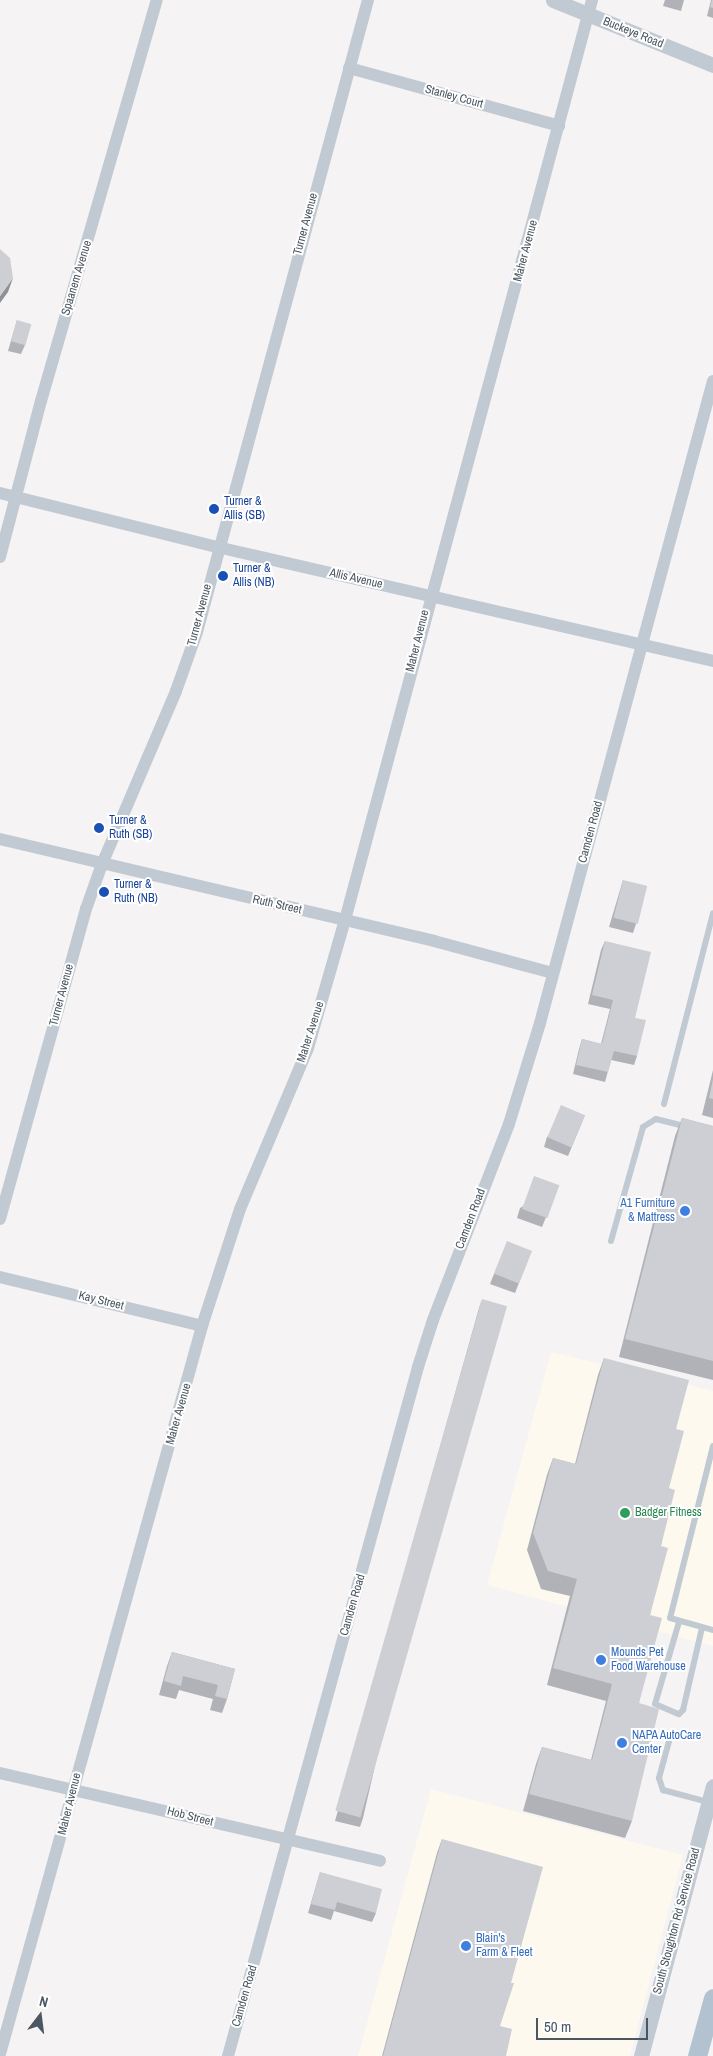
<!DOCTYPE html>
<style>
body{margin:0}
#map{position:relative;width:713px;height:2056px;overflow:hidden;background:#f5f3f3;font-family:"Archivo Narrow",sans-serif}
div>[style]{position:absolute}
.commercial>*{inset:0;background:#fdf9ef}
.service>*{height:6px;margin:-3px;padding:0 3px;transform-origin:3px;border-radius:3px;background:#c1cad2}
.minor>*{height:12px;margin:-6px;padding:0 6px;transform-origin:6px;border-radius:6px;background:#c1cad2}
.tertiary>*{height:15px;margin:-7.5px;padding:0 7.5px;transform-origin:7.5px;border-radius:7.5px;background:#c1cad2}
.primary>*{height:19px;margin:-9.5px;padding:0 9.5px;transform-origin:9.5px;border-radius:9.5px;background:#b3c2d1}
.wall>*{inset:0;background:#b0b2b7}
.shaded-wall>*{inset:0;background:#909195}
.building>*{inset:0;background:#cdcfd5;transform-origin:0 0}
.dots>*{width:14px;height:14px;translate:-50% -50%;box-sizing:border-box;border:2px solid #fff;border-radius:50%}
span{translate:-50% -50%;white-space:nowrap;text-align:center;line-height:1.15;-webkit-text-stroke:4px #fff;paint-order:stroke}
.street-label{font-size:12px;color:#4a5661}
.transit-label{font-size:12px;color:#164399}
.left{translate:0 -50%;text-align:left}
.shop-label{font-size:12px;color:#366cbe}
.right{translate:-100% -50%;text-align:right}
.leisure-label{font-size:12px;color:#27864d}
.north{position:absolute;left:15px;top:1991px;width:50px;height:50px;-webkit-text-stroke:4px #fff;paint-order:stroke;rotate:15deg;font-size:14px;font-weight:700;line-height:20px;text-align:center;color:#4a5661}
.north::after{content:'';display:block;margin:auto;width:18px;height:22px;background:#4a5661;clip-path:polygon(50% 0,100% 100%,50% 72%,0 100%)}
.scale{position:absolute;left:536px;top:2018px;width:112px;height:22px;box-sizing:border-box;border:2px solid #4a5661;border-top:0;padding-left:6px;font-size:15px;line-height:18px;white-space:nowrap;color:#4a5661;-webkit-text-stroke:4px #fff;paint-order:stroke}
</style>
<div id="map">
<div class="commercial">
<i style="clip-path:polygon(551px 1352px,713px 1391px,713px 1646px,487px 1585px)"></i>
<i style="clip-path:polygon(431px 1789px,683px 1855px,630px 2056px,358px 2056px)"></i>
</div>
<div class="service">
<i style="left:664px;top:1104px;width:197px;rotate:-75.6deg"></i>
<i style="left:611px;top:1241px;width:118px;rotate:-74.3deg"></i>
<i style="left:643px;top:1127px;width:15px;rotate:-32deg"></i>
<i style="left:656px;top:1119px;width:32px;rotate:14deg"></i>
<i style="left:713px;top:1446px;width:177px;rotate:104deg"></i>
<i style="left:670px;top:1618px;width:45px;rotate:15.6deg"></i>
<i style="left:679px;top:1622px;width:85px;rotate:106.3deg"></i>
<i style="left:655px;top:1704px;width:26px;rotate:23deg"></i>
<i style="left:679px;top:1714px;width:6px;rotate:-45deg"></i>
<i style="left:683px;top:1710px;width:84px;rotate:-77deg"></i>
<i style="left:671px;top:1734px;width:46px;rotate:105.3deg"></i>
<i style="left:659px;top:1778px;width:13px;rotate:72deg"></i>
<i style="left:663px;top:1790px;width:47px;rotate:14.9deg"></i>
</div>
<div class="minor">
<i style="left:349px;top:68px;width:218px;rotate:15.4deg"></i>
<i style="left:0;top:493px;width:224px;rotate:14deg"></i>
<i style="left:217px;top:547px;width:509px;rotate:12.94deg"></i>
<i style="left:0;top:557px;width:161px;rotate:-75.3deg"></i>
<i style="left:41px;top:401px;width:417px;rotate:-73.9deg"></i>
<i style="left:0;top:839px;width:446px;rotate:13.2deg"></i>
<i style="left:434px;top:941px;width:123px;rotate:15.1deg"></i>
<i style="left:0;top:1219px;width:322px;rotate:-74.5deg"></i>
<i style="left:86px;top:909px;width:48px;rotate:-70.4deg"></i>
<i style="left:102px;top:864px;width:188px;rotate:-66.8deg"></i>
<i style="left:176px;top:691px;width:63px;rotate:-70.4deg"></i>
<i style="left:197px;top:632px;width:655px;rotate:-74.86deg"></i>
<i style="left:0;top:1277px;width:208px;rotate:13.6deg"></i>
<i style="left:0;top:1773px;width:390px;rotate:13deg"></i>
<i style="left:0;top:2054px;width:756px;rotate:-74.49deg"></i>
<i style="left:202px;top:1326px;width:123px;rotate:-72deg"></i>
<i style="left:240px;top:1209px;width:175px;rotate:-67.1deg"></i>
<i style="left:308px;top:1048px;width:133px;rotate:-73.9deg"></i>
<i style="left:345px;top:920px;width:953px;rotate:-74.97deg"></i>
<i style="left:228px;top:2056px;width:715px;rotate:-74.58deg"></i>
<i style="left:418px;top:1367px;width:49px;rotate:-72.3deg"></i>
<i style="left:433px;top:1320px;width:210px;rotate:-68.8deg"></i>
<i style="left:509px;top:1124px;width:106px;rotate:-72.9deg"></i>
<i style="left:540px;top:1023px;width:665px;rotate:-74.92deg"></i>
</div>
<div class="tertiary">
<i style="left:553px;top:0;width:173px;rotate:22.1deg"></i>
<i style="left:641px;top:2056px;width:279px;rotate:-75.1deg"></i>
</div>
<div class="primary">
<i style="left:697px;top:2056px;width:60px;rotate:-74.6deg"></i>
</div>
<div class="wall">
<i style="clip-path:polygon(665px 0,684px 0,681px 11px,663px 6px)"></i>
<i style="clip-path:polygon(711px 0,713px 0,713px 18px,707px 16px)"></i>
<i style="clip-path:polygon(17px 320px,25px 345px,21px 354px,8px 351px)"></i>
<i style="clip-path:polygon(623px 880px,636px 924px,633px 933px,609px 927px)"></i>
<i style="clip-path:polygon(605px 941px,635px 1018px,637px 1056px,634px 1065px,611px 1060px,605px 1082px,573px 1074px,579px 1049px,582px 1039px,601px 1044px,610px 1009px,588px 1004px,601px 950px)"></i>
<i style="clip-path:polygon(713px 1070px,713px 1118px,702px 1115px)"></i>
<i style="clip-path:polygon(585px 1115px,568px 1156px,544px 1147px,547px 1137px)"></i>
<i style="clip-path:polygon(682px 1118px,713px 1126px,713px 1380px,619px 1357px,675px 1136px)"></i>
<i style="clip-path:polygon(559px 1185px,542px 1227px,517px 1218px,520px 1208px)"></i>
<i style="clip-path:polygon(528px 1260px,515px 1293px,490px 1284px,494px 1274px)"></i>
<i style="clip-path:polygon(482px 1299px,363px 1818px,360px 1827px,335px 1821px,479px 1308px)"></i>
<i style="clip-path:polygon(604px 1358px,676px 1429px,661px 1546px,650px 1615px,639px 1703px,632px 1821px,625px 1838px,523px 1811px,536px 1764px,542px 1747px,591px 1760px,606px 1701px,547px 1685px,570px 1596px,541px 1589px,527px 1550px,547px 1475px,553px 1458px,575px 1464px,598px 1375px)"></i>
<i style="clip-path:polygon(172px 1652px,235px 1669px,227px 1699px,222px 1713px,210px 1710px,213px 1699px,179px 1690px,176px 1699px,159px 1695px,167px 1666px)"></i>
<i style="clip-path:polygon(442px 1839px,500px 2026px,506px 2056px,382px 2056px,437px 1853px)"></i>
<i style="clip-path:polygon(320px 1872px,376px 1913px,372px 1922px,334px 1911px,331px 1920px,308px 1913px)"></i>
</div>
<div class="shaded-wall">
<i style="clip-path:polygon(13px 278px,8px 292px,0 303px,0 296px)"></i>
</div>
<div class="building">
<i style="clip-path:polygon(712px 0,713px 0,713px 8px,710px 7px)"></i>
<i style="clip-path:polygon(0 249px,10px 258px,13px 278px,0 296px)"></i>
<i style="left:17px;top:320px;width:15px;height:22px;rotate:16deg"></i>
<i style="left:623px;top:880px;width:25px;height:39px;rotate:14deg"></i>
<i style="clip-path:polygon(605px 941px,651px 952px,635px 1018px,646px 1020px,637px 1056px,614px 1051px,608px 1072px,576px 1065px,582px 1039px,602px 1044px,613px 1000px,592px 995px)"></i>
<i style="clip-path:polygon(713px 1079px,713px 1099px,709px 1098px)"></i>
<i style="left:561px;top:1105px;width:26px;height:35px;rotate:23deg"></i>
<i style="clip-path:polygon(682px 1118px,713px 1126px,713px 1361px,625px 1339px)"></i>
<i style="left:534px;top:1176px;width:27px;height:35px;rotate:20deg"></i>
<i style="left:507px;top:1241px;width:27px;height:35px;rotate:22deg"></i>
<i style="left:482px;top:1299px;width:26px;height:532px;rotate:16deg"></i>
<i style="clip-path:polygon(604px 1358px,689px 1380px,676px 1429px,684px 1431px,669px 1488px,675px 1490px,661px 1546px,668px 1548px,650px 1615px,662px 1618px,639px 1703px,659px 1709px,632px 1821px,529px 1794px,542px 1747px,592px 1760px,612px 1684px,553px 1668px,577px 1579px,548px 1571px,533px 1533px,553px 1458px,576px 1464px)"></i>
<i style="clip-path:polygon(172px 1652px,235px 1669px,227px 1699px,215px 1696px,218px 1685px,183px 1676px,181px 1686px,164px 1681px)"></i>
<i style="clip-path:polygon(442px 1839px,543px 1867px,511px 1983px,514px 1983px,500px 2026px,512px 2029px,506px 2056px,383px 2056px)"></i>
<i style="clip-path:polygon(320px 1872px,382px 1889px,376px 1913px,337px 1902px,335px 1910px,311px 1904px)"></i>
</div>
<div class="dots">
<i style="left:214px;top:509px;background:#1a4fb4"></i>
<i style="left:223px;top:576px;background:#1a4fb4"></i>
<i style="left:99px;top:828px;background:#1a4fb4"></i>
<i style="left:104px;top:892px;background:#1a4fb4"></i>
<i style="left:685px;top:1211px;background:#3f7fe0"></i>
<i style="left:625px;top:1513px;background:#2e9e5b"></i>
<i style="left:601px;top:1660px;background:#3f7fe0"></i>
<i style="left:622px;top:1743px;background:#3f7fe0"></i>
<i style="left:466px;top:1946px;background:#3f7fe0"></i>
</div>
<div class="street-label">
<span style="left:633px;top:33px;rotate:22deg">Buckeye Road</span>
<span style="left:454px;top:97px;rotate:15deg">Stanley Court</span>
<span style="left:306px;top:224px;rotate:-75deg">Turner Avenue</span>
<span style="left:526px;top:251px;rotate:-75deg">Maher Avenue</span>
<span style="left:77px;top:278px;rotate:-73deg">Spaanem Avenue</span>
<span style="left:356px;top:579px;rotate:13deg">Allis Avenue</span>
<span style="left:200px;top:615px;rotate:-75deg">Turner Avenue</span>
<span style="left:418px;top:641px;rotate:-76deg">Maher Avenue</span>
<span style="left:591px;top:832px;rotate:-75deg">Camden Road</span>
<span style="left:277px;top:905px;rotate:13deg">Ruth Street</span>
<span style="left:62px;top:995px;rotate:-75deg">Turner Avenue</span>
<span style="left:311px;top:1032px;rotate:-72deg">Maher Avenue</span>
<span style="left:471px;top:1219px;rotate:-69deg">Camden Road</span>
<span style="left:101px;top:1301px;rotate:14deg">Kay Street</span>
<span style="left:179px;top:1414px;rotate:-74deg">Maher Avenue</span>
<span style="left:353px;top:1605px;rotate:-74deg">Camden Road</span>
<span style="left:70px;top:1804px;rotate:-76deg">Maher Avenue</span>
<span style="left:190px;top:1817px;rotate:14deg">Hob Street</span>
<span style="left:677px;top:1921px;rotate:-75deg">South Stoughton Rd Service Road</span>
<span style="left:245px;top:1996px;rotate:-74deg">Camden Road</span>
</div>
<div class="transit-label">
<span class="left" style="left:224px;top:509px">Turner &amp;<br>Allis (SB)</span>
<span class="left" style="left:233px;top:576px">Turner &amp;<br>Allis (NB)</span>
<span class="left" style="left:109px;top:828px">Turner &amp;<br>Ruth (SB)</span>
<span class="left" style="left:114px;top:892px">Turner &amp;<br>Ruth (NB)</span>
</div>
<div class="shop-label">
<span class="right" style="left:675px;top:1211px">A1 Furniture<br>&amp; Mattress</span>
<span class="left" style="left:611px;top:1660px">Mounds Pet<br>Food Warehouse</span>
<span class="left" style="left:632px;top:1743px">NAPA AutoCare<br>Center</span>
<span class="left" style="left:476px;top:1946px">Blain's<br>Farm &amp; Fleet</span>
</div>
<div class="leisure-label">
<span class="left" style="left:635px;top:1513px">Badger Fitness</span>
</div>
<div class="north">N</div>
<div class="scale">50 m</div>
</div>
